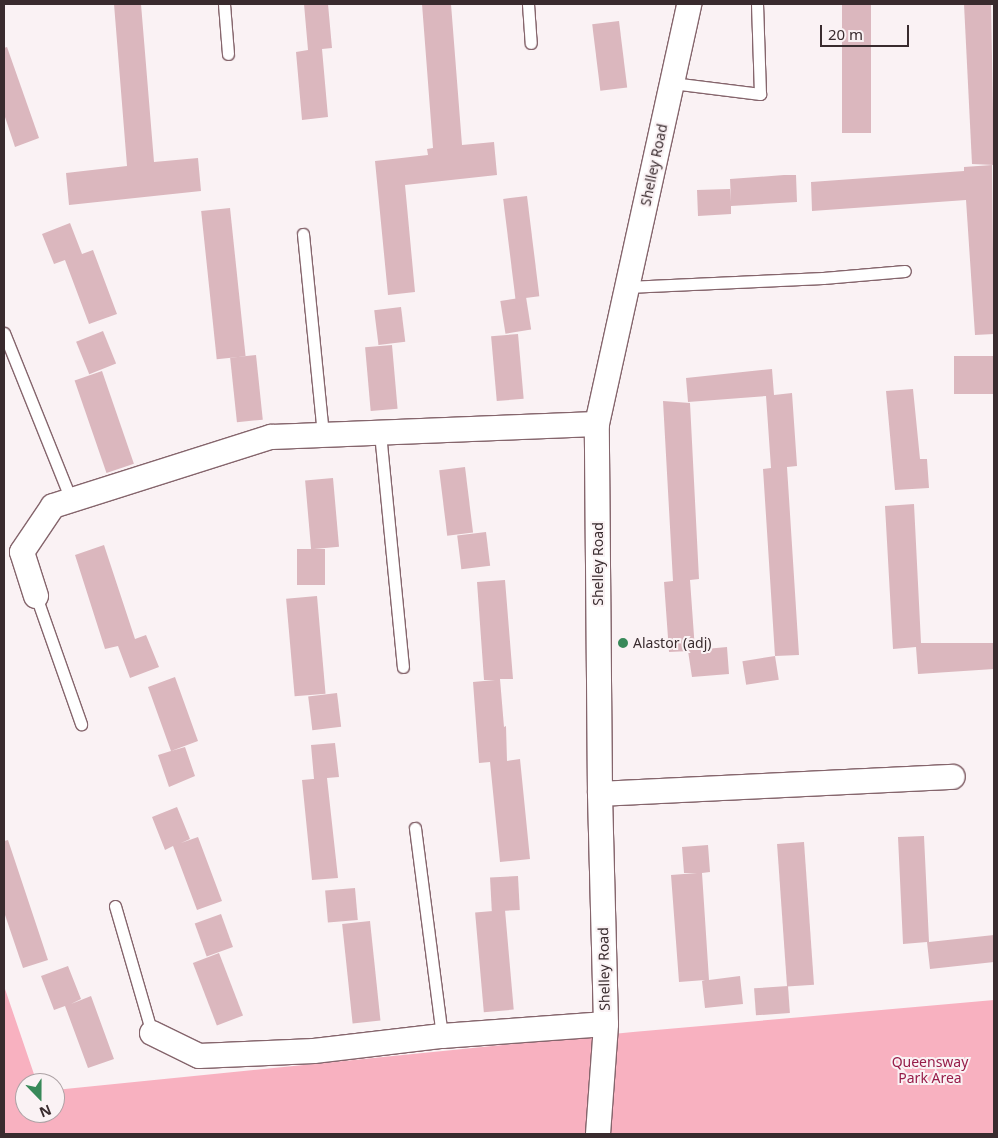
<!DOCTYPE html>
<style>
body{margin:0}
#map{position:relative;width:998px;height:1138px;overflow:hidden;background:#faf2f4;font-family:"Noto Sans",sans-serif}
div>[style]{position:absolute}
.green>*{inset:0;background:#f8b1c0}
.building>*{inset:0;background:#dbb7be;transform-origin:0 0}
.roads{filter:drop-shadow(1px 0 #85656c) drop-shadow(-1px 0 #85656c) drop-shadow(0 1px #85656c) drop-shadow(0 -1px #85656c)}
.service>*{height:11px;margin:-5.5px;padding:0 5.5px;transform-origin:5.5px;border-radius:5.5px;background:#fff}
.minor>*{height:24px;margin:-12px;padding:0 12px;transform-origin:12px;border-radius:12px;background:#fff}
.dots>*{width:14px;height:14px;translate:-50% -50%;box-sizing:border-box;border:2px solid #faf2f4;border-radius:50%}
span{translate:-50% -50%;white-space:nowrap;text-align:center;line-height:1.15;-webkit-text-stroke:4px #faf2f4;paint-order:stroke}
.street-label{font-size:14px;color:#392b2e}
.poi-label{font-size:14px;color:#392b2e}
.left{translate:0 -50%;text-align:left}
.park-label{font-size:14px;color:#961d49}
.frame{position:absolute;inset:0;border:5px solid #392b2e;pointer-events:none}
.north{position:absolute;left:15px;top:1073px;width:50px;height:50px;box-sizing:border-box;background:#faf2f4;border:1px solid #ada2a5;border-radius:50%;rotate:158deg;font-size:14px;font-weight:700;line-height:20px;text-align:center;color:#392b2e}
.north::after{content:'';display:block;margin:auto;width:18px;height:22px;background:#388959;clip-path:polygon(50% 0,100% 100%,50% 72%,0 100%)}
.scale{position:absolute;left:820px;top:25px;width:89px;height:22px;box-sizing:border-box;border:2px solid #392b2e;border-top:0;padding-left:6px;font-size:15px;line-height:18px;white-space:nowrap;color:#392b2e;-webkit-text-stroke:4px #faf2f4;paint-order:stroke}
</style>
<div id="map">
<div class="green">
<i style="clip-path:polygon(4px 986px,37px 1083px,25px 1083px,25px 1113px,55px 1113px,55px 1090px,633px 1032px,994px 1000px,994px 1134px,4px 1134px)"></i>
</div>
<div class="building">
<i style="clip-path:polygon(114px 4px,141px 4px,154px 162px,198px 158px,201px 191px,69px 205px,66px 173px,127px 166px)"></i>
<i style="clip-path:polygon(304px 4px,328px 4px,332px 48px,322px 49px,328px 117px,302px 120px,296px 52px,308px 50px)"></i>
<i style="clip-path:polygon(422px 4px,451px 4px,462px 145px,494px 142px,497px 175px,405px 185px,415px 292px,388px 295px,375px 161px,428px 155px,427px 149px,433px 148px)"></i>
<i style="left:842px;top:4px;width:29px;height:129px"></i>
<i style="clip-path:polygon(964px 4px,991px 4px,994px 165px,972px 164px)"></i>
<i style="left:619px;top:21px;width:67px;height:27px;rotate:83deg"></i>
<i style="clip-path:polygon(7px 47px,39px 138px,15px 147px,4px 114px,4px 48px)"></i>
<i style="clip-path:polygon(992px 165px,994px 334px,975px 335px,966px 200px,812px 211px,811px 182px,964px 171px,964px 167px)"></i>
<i style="clip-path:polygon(784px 175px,796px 175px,797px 202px,731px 206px,731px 214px,698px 216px,697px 190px,730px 189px,731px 202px,730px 179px)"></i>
<i style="left:527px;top:196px;width:101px;height:24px;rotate:83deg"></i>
<i style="left:230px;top:208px;width:149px;height:29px;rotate:84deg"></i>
<i style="clip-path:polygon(70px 223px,82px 254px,93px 250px,117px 314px,89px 324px,65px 260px,54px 264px,42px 234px)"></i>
<i style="left:526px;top:297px;width:33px;height:26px;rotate:81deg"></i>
<i style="left:401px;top:307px;width:35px;height:27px;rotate:83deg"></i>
<i style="left:103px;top:331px;width:35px;height:29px;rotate:68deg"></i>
<i style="left:518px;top:334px;width:65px;height:27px;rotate:85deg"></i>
<i style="left:392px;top:345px;width:64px;height:27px;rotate:85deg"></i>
<i style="left:256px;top:355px;width:65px;height:26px;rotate:84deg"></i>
<i style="left:994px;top:356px;width:38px;height:40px;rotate:90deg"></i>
<i style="clip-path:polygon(772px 369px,774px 395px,792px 393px,797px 466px,787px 467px,799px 655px,775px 656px,763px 469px,771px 468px,766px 396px,688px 402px,686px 378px)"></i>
<i style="left:102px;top:371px;width:98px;height:29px;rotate:71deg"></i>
<i style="clip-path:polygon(913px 389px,920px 459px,927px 459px,929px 488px,895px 490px,886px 391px)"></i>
<i style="clip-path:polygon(663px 401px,690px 403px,699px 579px,690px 580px,695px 650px,727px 647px,729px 674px,692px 677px,688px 651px,690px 651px,669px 652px,664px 582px,673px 581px)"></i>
<i style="left:465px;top:467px;width:66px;height:26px;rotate:83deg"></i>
<i style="left:333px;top:478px;width:69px;height:28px;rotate:85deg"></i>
<i style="clip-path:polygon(914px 504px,921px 643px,994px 643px,994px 669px,918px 674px,916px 647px,893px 649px,885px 506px)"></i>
<i style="left:486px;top:532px;width:34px;height:29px;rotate:83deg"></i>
<i style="clip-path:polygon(104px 545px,135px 639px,146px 635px,159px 667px,130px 678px,118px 646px,105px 649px,75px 555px)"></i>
<i style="left:297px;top:549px;width:28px;height:36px"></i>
<i style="clip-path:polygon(505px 580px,513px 679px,500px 679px,504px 727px,506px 726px,507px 761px,520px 759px,530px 859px,500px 862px,490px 762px,479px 763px,473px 682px,495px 680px,484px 680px,477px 582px)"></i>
<i style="left:317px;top:596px;width:98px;height:31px;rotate:85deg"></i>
<i style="left:775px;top:656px;width:24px;height:33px;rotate:81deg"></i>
<i style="clip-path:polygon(175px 677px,198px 741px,171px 751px,185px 747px,195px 776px,169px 787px,158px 755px,171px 751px,148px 687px)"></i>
<i style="left:337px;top:693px;width:34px;height:29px;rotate:83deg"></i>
<i style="clip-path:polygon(335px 743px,339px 777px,327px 778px,338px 878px,312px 880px,302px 780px,324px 778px,314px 779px,311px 745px)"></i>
<i style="clip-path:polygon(177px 807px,190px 839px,181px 843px,198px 837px,222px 901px,197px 910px,173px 846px,165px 850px,152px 817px)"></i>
<i style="clip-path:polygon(924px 836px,929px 942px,994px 935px,994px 962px,930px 969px,927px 942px,903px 944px,898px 837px)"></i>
<i style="clip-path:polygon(8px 840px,48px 960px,23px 968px,4px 912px,4px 841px)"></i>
<i style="left:804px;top:842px;width:143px;height:27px;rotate:86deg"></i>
<i style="clip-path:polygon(708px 845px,710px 872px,702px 873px,709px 980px,740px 976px,743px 1004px,705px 1008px,702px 981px,705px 980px,679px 982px,671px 875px,697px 873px,684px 873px,682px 847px)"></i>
<i style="left:518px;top:876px;width:34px;height:28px;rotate:87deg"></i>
<i style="left:355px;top:888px;width:32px;height:30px;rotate:85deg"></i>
<i style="left:505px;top:910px;width:100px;height:30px;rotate:85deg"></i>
<i style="left:221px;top:914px;width:35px;height:28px;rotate:70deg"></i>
<i style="left:370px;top:921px;width:100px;height:28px;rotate:84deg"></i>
<i style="left:219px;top:953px;width:67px;height:28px;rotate:69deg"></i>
<i style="clip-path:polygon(68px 966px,81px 999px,71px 1004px,91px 996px,114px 1059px,88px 1068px,65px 1006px,54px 1010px,41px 976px)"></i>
<i style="left:788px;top:986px;width:27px;height:34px;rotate:86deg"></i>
</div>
<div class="roads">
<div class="service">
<i style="left:224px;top:4px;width:50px;rotate:85.4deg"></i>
<i style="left:528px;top:4px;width:39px;rotate:86deg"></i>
<i style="left:672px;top:83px;width:89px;rotate:7.1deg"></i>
<i style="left:760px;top:94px;width:90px;rotate:-91.9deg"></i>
<i style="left:303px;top:234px;width:202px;rotate:84.3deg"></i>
<i style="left:627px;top:287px;width:196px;rotate:-2.6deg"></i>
<i style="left:823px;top:278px;width:82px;rotate:-4.9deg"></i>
<i style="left:4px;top:333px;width:180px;rotate:68.1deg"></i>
<i style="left:380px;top:433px;width:235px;rotate:84.4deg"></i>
<i style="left:36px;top:596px;width:136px;rotate:70.6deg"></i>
<i style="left:415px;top:828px;width:210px;rotate:82.6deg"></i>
<i style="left:115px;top:906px;width:132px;rotate:73.8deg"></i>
</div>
<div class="minor">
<i style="left:36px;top:596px;width:46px;rotate:-107.7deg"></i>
<i style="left:22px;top:552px;width:55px;rotate:-56deg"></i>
<i style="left:53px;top:506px;width:229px;rotate:-17.6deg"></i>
<i style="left:271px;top:437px;width:326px;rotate:-2.3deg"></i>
<i style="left:600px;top:794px;width:353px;rotate:-2.8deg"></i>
<i style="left:152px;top:1033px;width:52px;rotate:26.1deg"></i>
<i style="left:199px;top:1056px;width:115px;rotate:-2.5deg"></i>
<i style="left:314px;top:1051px;width:129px;rotate:-6.7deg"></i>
<i style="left:442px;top:1036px;width:164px;rotate:-4.2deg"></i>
<i style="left:598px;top:1134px;width:110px;rotate:-85.8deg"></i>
<i style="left:606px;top:1024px;width:230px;rotate:-91.5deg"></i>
<i style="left:600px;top:794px;width:370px;rotate:-90.5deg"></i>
<i style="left:597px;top:424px;width:430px;rotate:-77.6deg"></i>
</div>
</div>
<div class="dots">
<i style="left:623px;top:643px;background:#388959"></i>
</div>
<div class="street-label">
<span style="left:654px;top:165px;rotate:-78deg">Shelley Road</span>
<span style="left:598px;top:564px;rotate:-90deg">Shelley Road</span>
<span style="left:604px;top:969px;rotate:-91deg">Shelley Road</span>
</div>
<div class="poi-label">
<span class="left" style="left:633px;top:643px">Alastor (adj)</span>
</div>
<div class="park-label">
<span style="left:930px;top:1070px">Queensway<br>Park Area</span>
</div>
<div class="frame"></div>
<div class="north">N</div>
<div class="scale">20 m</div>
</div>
